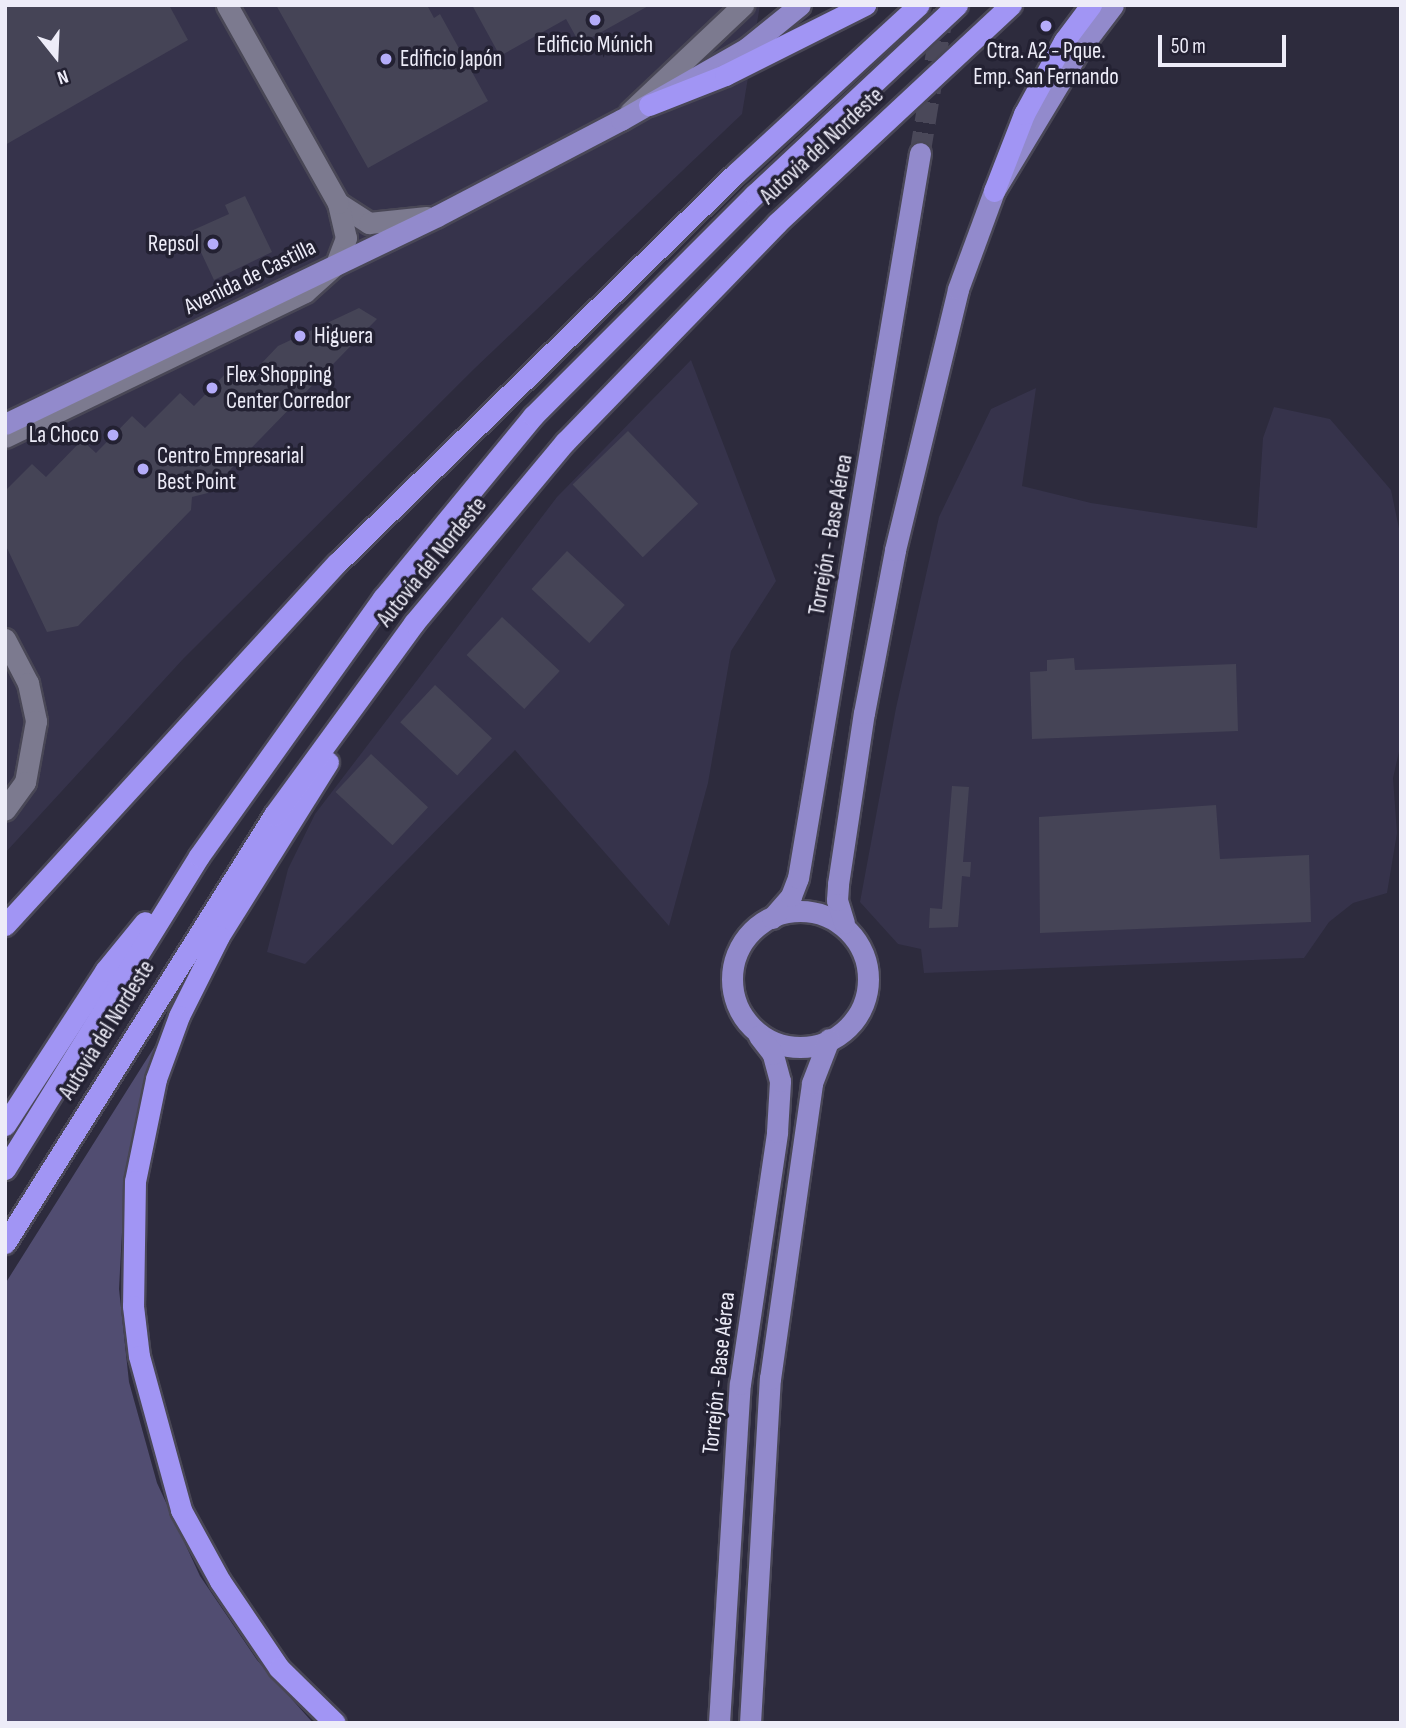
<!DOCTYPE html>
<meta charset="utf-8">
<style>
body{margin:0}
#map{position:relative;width:1406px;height:1728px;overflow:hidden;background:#2d2b3d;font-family:"Sofia Sans Condensed",sans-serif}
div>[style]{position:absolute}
.built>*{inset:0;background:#36334b}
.green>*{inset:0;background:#514d71}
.building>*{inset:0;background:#454456;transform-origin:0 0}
.major-tunnel>*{height:21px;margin-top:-10.5px;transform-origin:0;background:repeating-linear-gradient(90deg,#4a4859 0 21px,transparent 0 31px)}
.roads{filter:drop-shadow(2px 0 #494756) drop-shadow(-2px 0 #494756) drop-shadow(0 2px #494756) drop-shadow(0 -2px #494756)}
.minor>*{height:21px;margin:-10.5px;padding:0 10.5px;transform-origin:10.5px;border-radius:10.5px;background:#7c7a8f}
.major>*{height:21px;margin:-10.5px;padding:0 10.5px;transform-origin:10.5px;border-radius:10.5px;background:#928acc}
.major>.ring{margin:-10.5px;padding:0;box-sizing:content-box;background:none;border:21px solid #928acc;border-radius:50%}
.highway>*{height:21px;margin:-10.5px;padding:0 10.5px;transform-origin:10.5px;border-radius:10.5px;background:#a195f4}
.dots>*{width:19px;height:19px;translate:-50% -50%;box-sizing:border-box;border:4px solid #232132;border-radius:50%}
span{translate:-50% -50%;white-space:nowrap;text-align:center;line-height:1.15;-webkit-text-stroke:7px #232132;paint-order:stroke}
.poi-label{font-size:23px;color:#edecf8}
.left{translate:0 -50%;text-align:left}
.right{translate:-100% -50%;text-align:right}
.street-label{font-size:23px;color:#edecf8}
.frame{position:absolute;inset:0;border:7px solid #edecf8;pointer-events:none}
.north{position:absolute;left:21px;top:21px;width:70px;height:70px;-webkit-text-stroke:5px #232132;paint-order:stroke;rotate:162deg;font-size:19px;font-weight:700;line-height:28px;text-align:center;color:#edecf8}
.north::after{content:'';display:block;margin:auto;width:24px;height:32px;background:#edecf8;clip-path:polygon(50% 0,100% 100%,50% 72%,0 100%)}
.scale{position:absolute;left:1158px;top:35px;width:128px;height:32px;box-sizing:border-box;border:4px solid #edecf8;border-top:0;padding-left:9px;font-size:21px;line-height:24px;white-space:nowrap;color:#edecf8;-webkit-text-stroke:5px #232132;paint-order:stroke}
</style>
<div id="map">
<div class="built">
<i style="clip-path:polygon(5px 5px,760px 5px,742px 114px,474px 369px,184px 658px,5px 853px)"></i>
<i style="clip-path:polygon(691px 360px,776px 581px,731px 651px,708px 783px,669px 926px,515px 750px,305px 964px,267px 952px,288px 869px,315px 814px,557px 497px)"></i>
<i style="clip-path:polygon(1036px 388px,1022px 486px,1091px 503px,1257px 528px,1263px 438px,1274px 407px,1330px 419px,1391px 490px,1401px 538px,1401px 743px,1393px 778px,1397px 833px,1387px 893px,1353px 903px,1329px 922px,1304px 958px,924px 973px,921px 949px,898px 944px,860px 902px,896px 708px,939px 517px,991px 409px)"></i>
</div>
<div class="green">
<i style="clip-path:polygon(165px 1030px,124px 1195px,119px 1289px,129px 1382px,157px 1483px,200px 1576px,257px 1660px,313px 1723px,5px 1723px,5px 1284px)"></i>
</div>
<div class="building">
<i style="clip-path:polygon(5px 5px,169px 5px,188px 40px,5px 145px)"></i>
<i style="clip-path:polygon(276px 5px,427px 5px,434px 18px,440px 14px,488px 101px,368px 168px)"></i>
<i style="clip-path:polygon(472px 5px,650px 5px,580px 44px,566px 19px,500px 56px)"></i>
<i style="clip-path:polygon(245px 196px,272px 252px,214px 280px,191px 231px,229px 214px,225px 205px)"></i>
<i style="clip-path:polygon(359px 308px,377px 319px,226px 474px,217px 473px,208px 493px,192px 497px,191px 510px,78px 626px,47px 632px,5px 544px,5px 491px,32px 464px,46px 477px,82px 440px,96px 453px,132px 416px,145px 428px,180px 393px,194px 406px,229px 370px,243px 383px,278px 346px)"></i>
<i style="left:628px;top:431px;width:101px;height:77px;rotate:46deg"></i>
<i style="left:567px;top:551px;width:79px;height:52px;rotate:43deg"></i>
<i style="left:502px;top:617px;width:79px;height:52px;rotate:43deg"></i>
<i style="clip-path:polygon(1074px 658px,1075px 670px,1236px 664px,1238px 731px,1032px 739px,1030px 672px,1047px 671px,1047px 660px)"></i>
<i style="left:435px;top:685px;width:78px;height:51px;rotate:43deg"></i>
<i style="left:371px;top:754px;width:78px;height:52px;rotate:43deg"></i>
<i style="clip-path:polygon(952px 786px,969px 787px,963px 862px,971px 862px,970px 877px,962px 876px,958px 927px,929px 928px,930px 908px,942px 909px)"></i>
<i style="clip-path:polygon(1216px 805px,1220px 859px,1309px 855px,1311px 922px,1040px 933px,1039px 817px)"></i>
</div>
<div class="major-tunnel">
<i style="left:920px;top:153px;width:148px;rotate:-80.7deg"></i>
</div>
<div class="roads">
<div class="minor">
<i style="left:630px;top:112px;width:156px;rotate:-43.4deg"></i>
<i style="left:338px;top:203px;width:37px;rotate:33deg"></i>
<i style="left:369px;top:223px;width:58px;rotate:-5.9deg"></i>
<i style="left:5px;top:437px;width:333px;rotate:-25.8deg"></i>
<i style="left:305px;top:292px;width:42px;rotate:-42.1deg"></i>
<i style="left:336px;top:264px;width:28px;rotate:-69deg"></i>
<i style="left:346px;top:238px;width:36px;rotate:-103deg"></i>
<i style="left:338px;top:203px;width:227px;rotate:-119.3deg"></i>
<i style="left:5px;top:639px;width:50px;rotate:62.4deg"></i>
<i style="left:28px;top:683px;width:39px;rotate:78deg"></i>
<i style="left:36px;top:721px;width:62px;rotate:100.2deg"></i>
<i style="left:25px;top:782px;width:34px;rotate:126deg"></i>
</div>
<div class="major">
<i style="left:5px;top:424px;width:479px;rotate:-25.7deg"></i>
<i style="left:437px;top:216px;width:208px;rotate:-27.6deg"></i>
<i style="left:621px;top:120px;width:145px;rotate:-29.7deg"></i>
<i style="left:747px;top:48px;width:68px;rotate:-39.1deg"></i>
<i class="ring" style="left:732px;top:911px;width:115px;height:115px"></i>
<i style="left:772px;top:918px;width:29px;rotate:-49deg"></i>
<i style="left:791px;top:896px;width:19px;rotate:-69deg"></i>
<i style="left:798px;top:878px;width:735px;rotate:-80.45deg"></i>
<i style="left:844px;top:923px;width:24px;rotate:-107deg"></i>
<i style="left:837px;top:900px;width:16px;rotate:-86deg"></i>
<i style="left:838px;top:884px;width:173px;rotate:-81.4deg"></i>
<i style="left:864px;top:713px;width:166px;rotate:-79.2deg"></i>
<i style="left:895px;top:550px;width:268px;rotate:-76.4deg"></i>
<i style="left:958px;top:289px;width:104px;rotate:-69.8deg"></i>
<i style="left:994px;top:191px;width:165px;rotate:-58.9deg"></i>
<i style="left:1079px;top:50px;width:56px;rotate:-52.9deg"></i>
<i style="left:719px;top:1723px;width:340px;rotate:-86.5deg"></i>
<i style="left:740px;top:1384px;width:255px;rotate:-81.6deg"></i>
<i style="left:777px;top:1132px;width:51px;rotate:-86.6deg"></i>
<i style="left:780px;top:1081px;width:28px;rotate:-105deg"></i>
<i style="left:773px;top:1054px;width:23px;rotate:-128deg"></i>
<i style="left:750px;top:1723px;width:345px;rotate:-86.7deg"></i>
<i style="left:770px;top:1379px;width:299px;rotate:-81.9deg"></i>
<i style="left:812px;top:1083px;width:47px;rotate:-68.9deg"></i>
</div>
<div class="highway">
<i style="left:649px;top:105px;width:82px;rotate:-21.5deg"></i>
<i style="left:725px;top:75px;width:157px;rotate:-26.6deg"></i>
<i style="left:994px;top:191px;width:83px;rotate:-68.7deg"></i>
<i style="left:1024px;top:114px;width:83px;rotate:-61.3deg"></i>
<i style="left:1064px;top:41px;width:45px;rotate:-53.1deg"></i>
<i style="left:328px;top:762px;width:205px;rotate:122.1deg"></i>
<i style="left:219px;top:936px;width:89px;rotate:116.6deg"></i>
<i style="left:179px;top:1016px;width:67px;rotate:110.1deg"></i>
<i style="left:156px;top:1079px;width:104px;rotate:101.6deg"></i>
<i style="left:135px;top:1181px;width:125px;rotate:90.9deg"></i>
<i style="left:133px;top:1306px;width:50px;rotate:83.2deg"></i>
<i style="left:139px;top:1356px;width:160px;rotate:74.7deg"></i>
<i style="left:181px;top:1510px;width:81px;rotate:61.2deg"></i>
<i style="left:220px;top:1581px;width:105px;rotate:55.9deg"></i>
<i style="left:279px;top:1668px;width:78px;rotate:44.5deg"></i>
<i style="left:5px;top:925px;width:491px;rotate:-47.5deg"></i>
<i style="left:337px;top:563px;width:558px;rotate:-44.35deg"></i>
<i style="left:736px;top:173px;width:248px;rotate:-42.6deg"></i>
<i style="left:5px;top:1125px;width:184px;rotate:-57deg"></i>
<i style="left:105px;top:971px;width:63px;rotate:-50.8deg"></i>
<i style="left:5px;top:1169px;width:368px;rotate:-58.2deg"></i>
<i style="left:199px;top:856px;width:317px;rotate:-54.5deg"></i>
<i style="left:383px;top:598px;width:236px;rotate:-50.5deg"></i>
<i style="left:533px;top:416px;width:313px;rotate:-45deg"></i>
<i style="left:754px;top:195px;width:278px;rotate:-43.1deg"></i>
<i style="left:5px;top:1243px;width:506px;rotate:-57.85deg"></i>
<i style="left:274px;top:815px;width:238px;rotate:-53.9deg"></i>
<i style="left:414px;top:623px;width:236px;rotate:-50.2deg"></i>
<i style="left:565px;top:442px;width:305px;rotate:-45.9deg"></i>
<i style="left:777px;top:223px;width:320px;rotate:-43deg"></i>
</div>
</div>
<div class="dots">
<i style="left:595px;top:20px;background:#b4acf9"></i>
<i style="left:1046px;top:26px;background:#b4acf9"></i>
<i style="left:386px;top:59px;background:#b4acf9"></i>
<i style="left:213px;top:244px;background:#b4acf9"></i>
<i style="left:300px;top:336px;background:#b4acf9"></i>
<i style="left:212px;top:388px;background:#b4acf9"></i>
<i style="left:113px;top:435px;background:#b4acf9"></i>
<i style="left:143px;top:469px;background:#b4acf9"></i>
</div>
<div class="poi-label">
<span style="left:595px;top:45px">Edificio Múnich</span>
<span style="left:1046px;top:64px">Ctra. A2 - Pque.<br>Emp. San Fernando</span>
<span class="left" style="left:400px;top:59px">Edificio Japón</span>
<span class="right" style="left:199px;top:244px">Repsol</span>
<span class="left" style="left:314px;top:336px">Higuera</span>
<span class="left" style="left:226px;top:388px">Flex Shopping<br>Center Corredor</span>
<span class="right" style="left:99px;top:435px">La Choco</span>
<span class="left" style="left:157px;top:469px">Centro Empresarial<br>Best Point</span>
</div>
<div class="street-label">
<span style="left:822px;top:146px;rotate:-43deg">Autovía del Nordeste</span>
<span style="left:250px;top:277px;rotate:-26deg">Avenida de Castilla</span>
<span style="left:831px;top:535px;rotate:-80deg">Torrejón - Base Aérea</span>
<span style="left:432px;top:562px;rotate:-51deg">Autovía del Nordeste</span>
<span style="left:107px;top:1030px;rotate:-58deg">Autovía del Nordeste</span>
<span style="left:719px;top:1373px;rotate:-84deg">Torrejón - Base Aérea</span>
</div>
<div class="frame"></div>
<div class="north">N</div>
<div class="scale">50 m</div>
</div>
